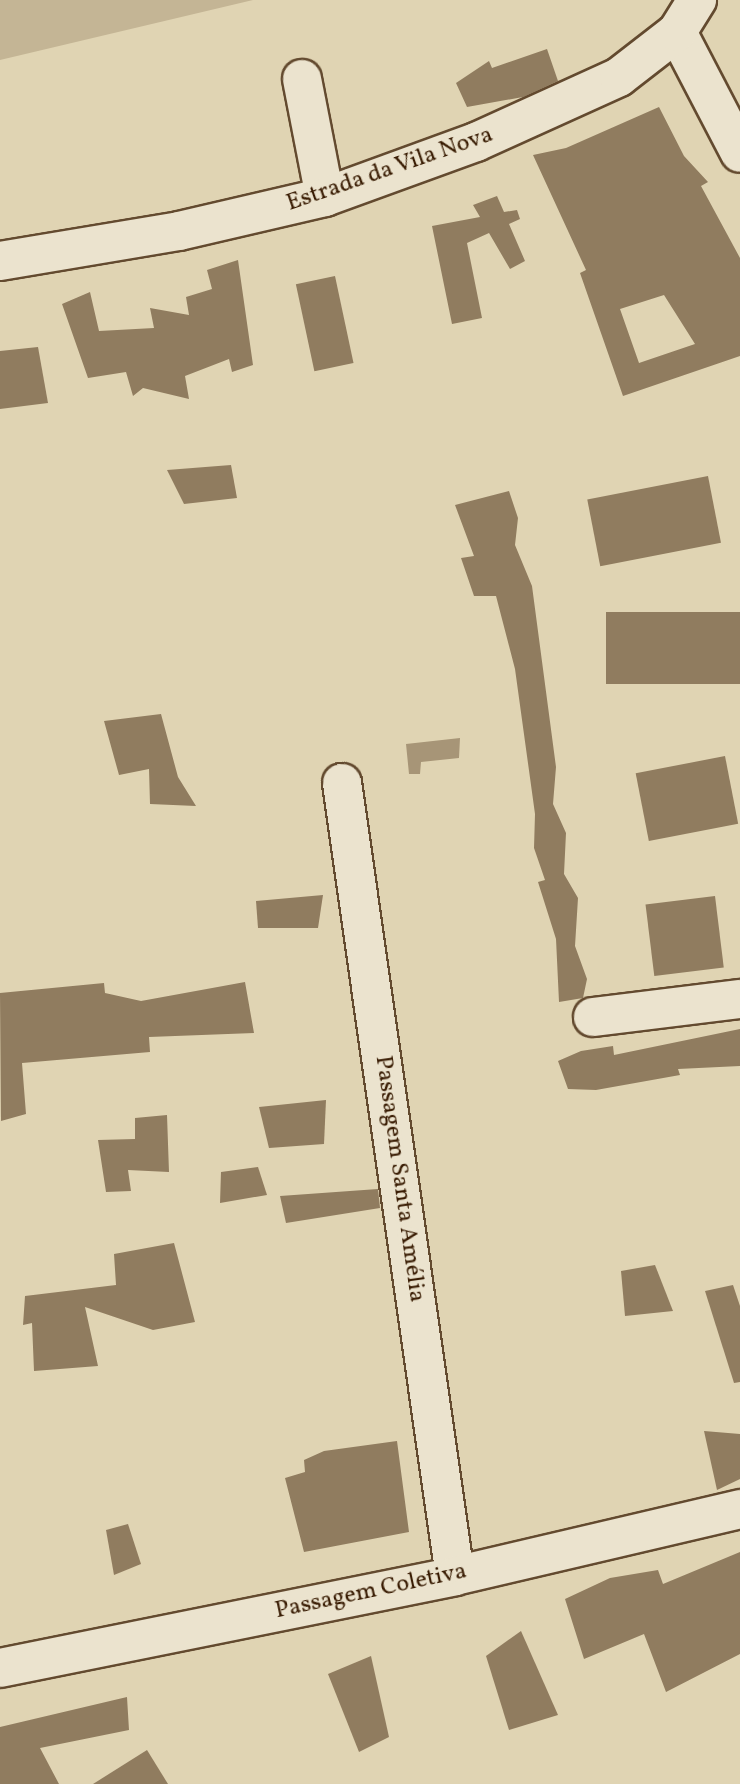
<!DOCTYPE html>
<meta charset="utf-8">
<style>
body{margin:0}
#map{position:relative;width:740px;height:1784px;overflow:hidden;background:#e0d4b3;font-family:Vollkorn,serif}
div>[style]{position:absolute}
.green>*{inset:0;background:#c4b595}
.water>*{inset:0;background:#a79577}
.building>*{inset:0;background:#907c5f;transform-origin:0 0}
.roads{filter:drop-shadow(2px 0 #634a2f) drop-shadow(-2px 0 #634a2f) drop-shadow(0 2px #634a2f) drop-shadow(0 -2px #634a2f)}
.minor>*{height:38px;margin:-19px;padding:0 19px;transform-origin:19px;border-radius:19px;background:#ebe3ce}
span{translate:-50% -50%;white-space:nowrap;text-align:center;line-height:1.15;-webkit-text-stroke:6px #ebe3ce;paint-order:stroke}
.street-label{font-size:24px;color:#391c03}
</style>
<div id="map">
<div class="green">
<i style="clip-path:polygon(0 0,253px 0,0 60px)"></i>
</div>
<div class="water">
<i style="clip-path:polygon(460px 738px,459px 758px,421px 762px,420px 774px,409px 774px,406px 744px)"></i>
</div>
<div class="building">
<i style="clip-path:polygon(547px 49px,558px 81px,523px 97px,467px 107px,456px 83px,489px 61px,492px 68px)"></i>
<i style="clip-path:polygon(evenodd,659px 107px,684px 156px,708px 182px,701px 186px,740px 258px,740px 356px,623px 396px,580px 273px,586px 270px,533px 155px,566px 148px,659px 107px,664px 295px,695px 344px,639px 363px,620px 309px,664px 295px)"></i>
<i style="clip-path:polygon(497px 196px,504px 212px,517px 210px,520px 219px,509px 224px,525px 261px,510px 269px,489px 233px,467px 243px,482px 318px,452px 324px,432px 226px,480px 217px,473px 205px)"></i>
<i style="clip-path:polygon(238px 260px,253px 365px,232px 372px,229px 359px,185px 376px,189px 399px,143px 388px,133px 396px,126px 372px,88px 378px,62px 304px,90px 292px,99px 331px,154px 328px,150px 308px,189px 315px,186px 297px,212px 289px,207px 270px)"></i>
<i style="left:335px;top:276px;width:89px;height:40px;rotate:78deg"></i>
<i style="clip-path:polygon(38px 347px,48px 403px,0 409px,0 351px)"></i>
<i style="clip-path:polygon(231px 465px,237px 498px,184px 504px,167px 470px)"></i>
<i style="left:708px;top:476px;width:68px;height:123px;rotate:79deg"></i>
<i style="clip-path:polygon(509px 491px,518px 518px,515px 545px,532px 586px,556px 767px,553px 804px,566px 833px,564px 874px,578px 898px,575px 946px,587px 979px,583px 998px,559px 1002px,556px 939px,538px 882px,545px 880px,534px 848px,535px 814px,515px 669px,496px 596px,474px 596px,461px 558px,474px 556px,455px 505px)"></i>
<i style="left:740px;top:612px;width:72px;height:134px;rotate:90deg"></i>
<i style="clip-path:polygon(161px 714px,178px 777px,196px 806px,150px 804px,149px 769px,119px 775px,104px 721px)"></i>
<i style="left:725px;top:756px;width:69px;height:91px;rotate:79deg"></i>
<i style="clip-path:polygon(323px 895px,318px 928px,258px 928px,256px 901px)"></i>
<i style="left:715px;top:896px;width:72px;height:70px;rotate:83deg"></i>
<i style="clip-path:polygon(245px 982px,254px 1033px,149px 1037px,150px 1052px,22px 1063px,26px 1114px,1px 1121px,0 993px,104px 983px,105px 993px,141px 1001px)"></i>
<i style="clip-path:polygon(740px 1029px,740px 1066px,678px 1069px,680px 1075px,596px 1090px,568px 1089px,558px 1061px,581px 1051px,613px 1046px,614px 1055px)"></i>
<i style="clip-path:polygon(326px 1100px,324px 1144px,269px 1148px,259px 1107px)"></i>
<i style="clip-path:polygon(167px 1115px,169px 1172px,128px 1170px,131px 1191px,106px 1192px,98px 1140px,135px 1139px,135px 1118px)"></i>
<i style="clip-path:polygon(258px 1167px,267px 1195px,220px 1203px,221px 1172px)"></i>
<i style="clip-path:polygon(378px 1189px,380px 1208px,286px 1223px,280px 1196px)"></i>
<i style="clip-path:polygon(174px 1243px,195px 1322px,153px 1330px,85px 1307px,98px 1366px,34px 1371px,32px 1323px,23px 1325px,25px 1296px,116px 1285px,114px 1254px)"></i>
<i style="clip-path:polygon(655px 1265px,673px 1311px,625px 1316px,621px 1271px)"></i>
<i style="clip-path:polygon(733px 1285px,740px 1306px,740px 1382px,734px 1383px,705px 1291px)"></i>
<i style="clip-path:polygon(704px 1431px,740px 1434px,740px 1479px,717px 1490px)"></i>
<i style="clip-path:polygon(397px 1441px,409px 1532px,304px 1552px,285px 1478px,305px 1472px,304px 1460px,324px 1451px)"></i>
<i style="clip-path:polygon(128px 1524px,141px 1564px,114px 1575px,106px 1530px)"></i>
<i style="clip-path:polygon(740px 1552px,740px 1654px,666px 1692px,644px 1634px,584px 1659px,565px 1599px,610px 1578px,658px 1570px,663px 1584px)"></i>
<i style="clip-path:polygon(521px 1631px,558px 1715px,509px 1730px,486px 1656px)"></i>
<i style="clip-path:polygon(371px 1656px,389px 1737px,359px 1752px,328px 1674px)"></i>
<i style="clip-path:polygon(127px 1697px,129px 1730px,40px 1748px,59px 1784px,0 1784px,0 1727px)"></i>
<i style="clip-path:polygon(147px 1750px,168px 1784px,93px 1784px)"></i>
</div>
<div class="roads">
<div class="minor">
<i style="left:677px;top:32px;width:136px;rotate:62.5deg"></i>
<i style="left:302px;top:79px;width:120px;rotate:79deg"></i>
<i style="left:0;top:261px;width:181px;rotate:-9.5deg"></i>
<i style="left:179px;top:231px;width:150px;rotate:-13.1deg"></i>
<i style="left:325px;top:197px;width:161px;rotate:-20deg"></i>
<i style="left:476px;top:142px;width:157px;rotate:-24.4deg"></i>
<i style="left:619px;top:77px;width:73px;rotate:-37.8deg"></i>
<i style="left:677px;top:32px;width:38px;rotate:-58deg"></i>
<i style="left:342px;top:783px;width:801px;rotate:81.89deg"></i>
<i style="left:593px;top:1017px;width:148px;rotate:-7deg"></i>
<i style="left:0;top:1668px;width:464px;rotate:-11.4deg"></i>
<i style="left:455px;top:1576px;width:293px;rotate:-13.2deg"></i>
</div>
</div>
<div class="street-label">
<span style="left:390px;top:170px;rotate:-19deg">Estrada da Vila Nova</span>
<span style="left:399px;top:1179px;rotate:82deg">Passagem Santa Amélia</span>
<span style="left:371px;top:1592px;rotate:-12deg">Passagem Coletiva</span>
</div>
</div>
